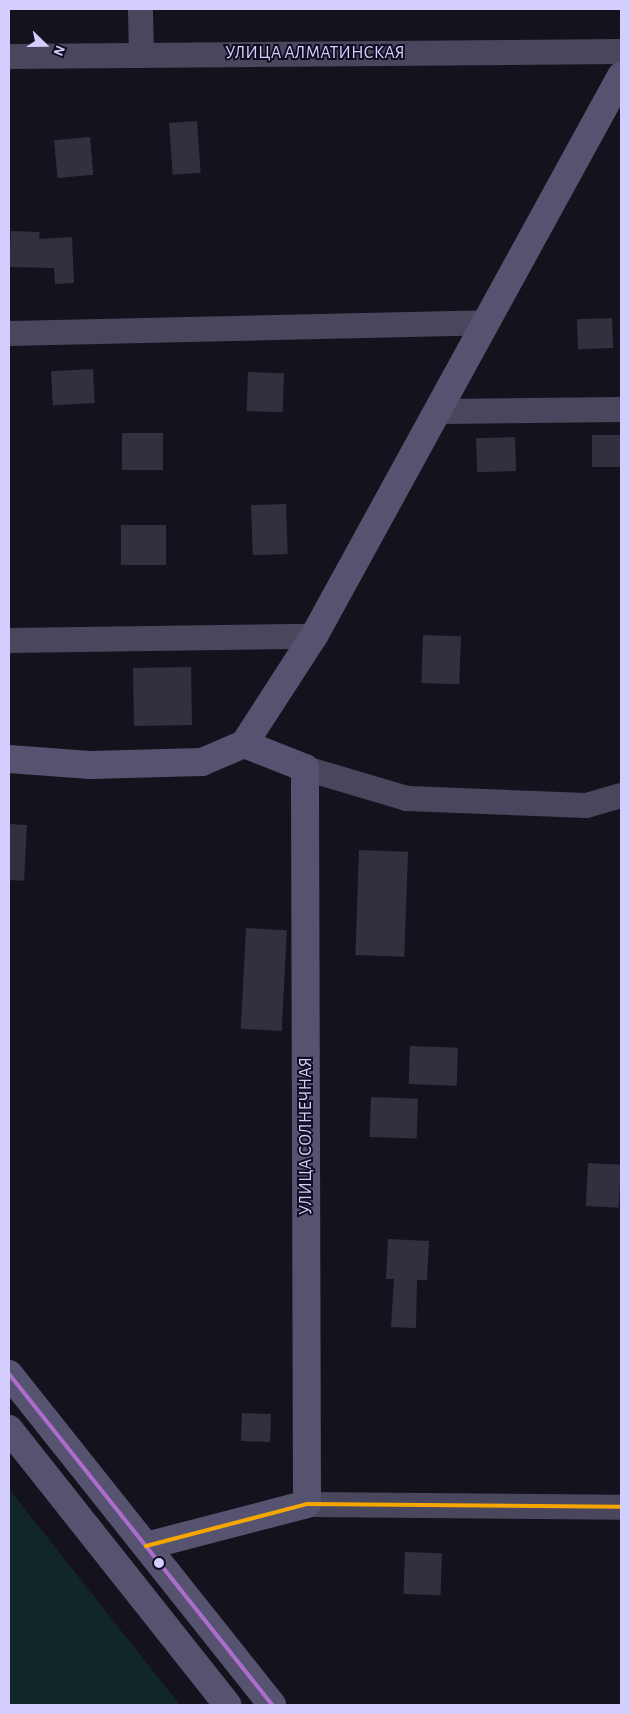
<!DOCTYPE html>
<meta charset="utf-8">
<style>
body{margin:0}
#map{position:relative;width:630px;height:1714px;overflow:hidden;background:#14121d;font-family:"Alegreya Sans",sans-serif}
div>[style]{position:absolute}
.green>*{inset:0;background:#112727}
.building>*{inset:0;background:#32303f;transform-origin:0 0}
.street>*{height:25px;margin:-12.5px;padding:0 12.5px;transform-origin:12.5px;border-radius:12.5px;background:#48475e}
.secondary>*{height:28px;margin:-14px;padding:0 14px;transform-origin:14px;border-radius:14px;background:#555370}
.bus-1>*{height:4px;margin:-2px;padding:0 2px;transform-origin:2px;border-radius:2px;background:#b06ccc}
.bus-2>*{height:4px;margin:-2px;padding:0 2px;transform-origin:2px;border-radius:2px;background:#f7a600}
.dots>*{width:14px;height:14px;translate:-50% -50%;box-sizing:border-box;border:2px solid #110d21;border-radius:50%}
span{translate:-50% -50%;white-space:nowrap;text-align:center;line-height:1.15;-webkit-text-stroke:4px #110d21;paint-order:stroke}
.street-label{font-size:18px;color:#d3cefe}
.frame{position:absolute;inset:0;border:10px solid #d3cefe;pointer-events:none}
.north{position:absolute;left:20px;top:20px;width:50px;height:50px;-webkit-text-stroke:4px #110d21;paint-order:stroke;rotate:112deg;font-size:14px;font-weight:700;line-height:20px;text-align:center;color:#d3cefe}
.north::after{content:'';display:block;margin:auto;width:18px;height:22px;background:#d3cefe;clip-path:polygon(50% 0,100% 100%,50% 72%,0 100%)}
</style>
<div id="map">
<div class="green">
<i style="clip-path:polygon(9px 1489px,180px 1705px,9px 1705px)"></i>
</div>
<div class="building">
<i style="left:197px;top:121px;width:52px;height:28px;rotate:86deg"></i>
<i style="left:90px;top:137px;width:38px;height:36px;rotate:85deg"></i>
<i style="clip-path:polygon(11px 231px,40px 232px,39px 239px,72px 237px,74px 283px,55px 284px,54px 268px,9px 267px)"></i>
<i style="left:612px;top:318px;width:30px;height:35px;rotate:88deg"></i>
<i style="left:93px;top:369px;width:34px;height:42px;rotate:87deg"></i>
<i style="left:248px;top:372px;width:36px;height:39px;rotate:2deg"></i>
<i style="left:122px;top:433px;width:41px;height:37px"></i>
<i style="left:621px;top:435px;width:32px;height:29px;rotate:90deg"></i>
<i style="left:515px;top:437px;width:34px;height:39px;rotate:88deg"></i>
<i style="left:286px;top:504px;width:50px;height:35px;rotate:88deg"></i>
<i style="left:121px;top:525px;width:45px;height:40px"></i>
<i style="left:423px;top:635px;width:38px;height:48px;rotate:2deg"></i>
<i style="left:191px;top:667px;width:58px;height:58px;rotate:89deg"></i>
<i style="left:9px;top:824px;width:18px;height:56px;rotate:3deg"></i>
<i style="left:359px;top:850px;width:49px;height:105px;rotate:2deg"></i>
<i style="left:246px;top:928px;width:41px;height:101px;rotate:3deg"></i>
<i style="left:410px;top:1046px;width:48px;height:38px;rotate:2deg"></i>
<i style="left:371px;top:1097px;width:47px;height:40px;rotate:2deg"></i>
<i style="left:588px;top:1163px;width:33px;height:43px;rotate:3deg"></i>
<i style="clip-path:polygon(388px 1239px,429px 1241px,427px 1280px,417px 1280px,416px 1328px,391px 1327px,394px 1279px,386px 1279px)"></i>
<i style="left:242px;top:1413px;width:29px;height:28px;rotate:2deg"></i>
<i style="left:405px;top:1552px;width:37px;height:42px;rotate:2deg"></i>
</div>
<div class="street">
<i style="left:140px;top:9px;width:46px;rotate:88.8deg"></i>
<i style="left:9px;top:56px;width:612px;rotate:-0.47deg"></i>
<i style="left:9px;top:333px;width:477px;rotate:-1.3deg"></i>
<i style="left:440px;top:411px;width:181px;rotate:-0.6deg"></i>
<i style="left:9px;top:640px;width:305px;rotate:-0.8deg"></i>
<i style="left:305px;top:768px;width:105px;rotate:16.5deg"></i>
<i style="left:406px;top:798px;width:180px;rotate:2.2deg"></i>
<i style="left:586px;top:805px;width:36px;rotate:-16deg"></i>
<i style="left:307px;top:1504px;width:314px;rotate:0.5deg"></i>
</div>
<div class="secondary">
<i style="left:9px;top:759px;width:81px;rotate:4.2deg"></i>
<i style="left:90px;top:765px;width:112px;rotate:-1.5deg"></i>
<i style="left:202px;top:762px;width:46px;rotate:-23.2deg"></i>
<i style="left:244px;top:744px;width:129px;rotate:-57.1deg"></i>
<i style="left:314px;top:636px;width:639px;rotate:-61.27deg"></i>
<i style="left:9px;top:1374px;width:423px;rotate:51.5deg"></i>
<i style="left:9px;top:1429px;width:352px;rotate:51.6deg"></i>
<i style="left:146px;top:1546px;width:166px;rotate:-14.6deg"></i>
<i style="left:307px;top:1504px;width:736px;rotate:-90.16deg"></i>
<i style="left:305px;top:768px;width:66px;rotate:-158.5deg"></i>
</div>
<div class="bus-1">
<i style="left:9px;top:1374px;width:423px;rotate:51.5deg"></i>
</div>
<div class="bus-2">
<i style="left:146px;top:1546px;width:166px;rotate:-14.6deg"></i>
<i style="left:307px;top:1504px;width:314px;rotate:0.5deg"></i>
</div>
<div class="dots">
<i style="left:159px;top:1563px;background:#d3cefe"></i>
</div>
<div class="street-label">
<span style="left:315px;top:53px">УЛИЦА АЛМАТИНСКАЯ</span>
<span style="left:306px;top:1136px;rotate:-90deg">УЛИЦА СОЛНЕЧНАЯ</span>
</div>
<div class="frame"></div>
<div class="north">N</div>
</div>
